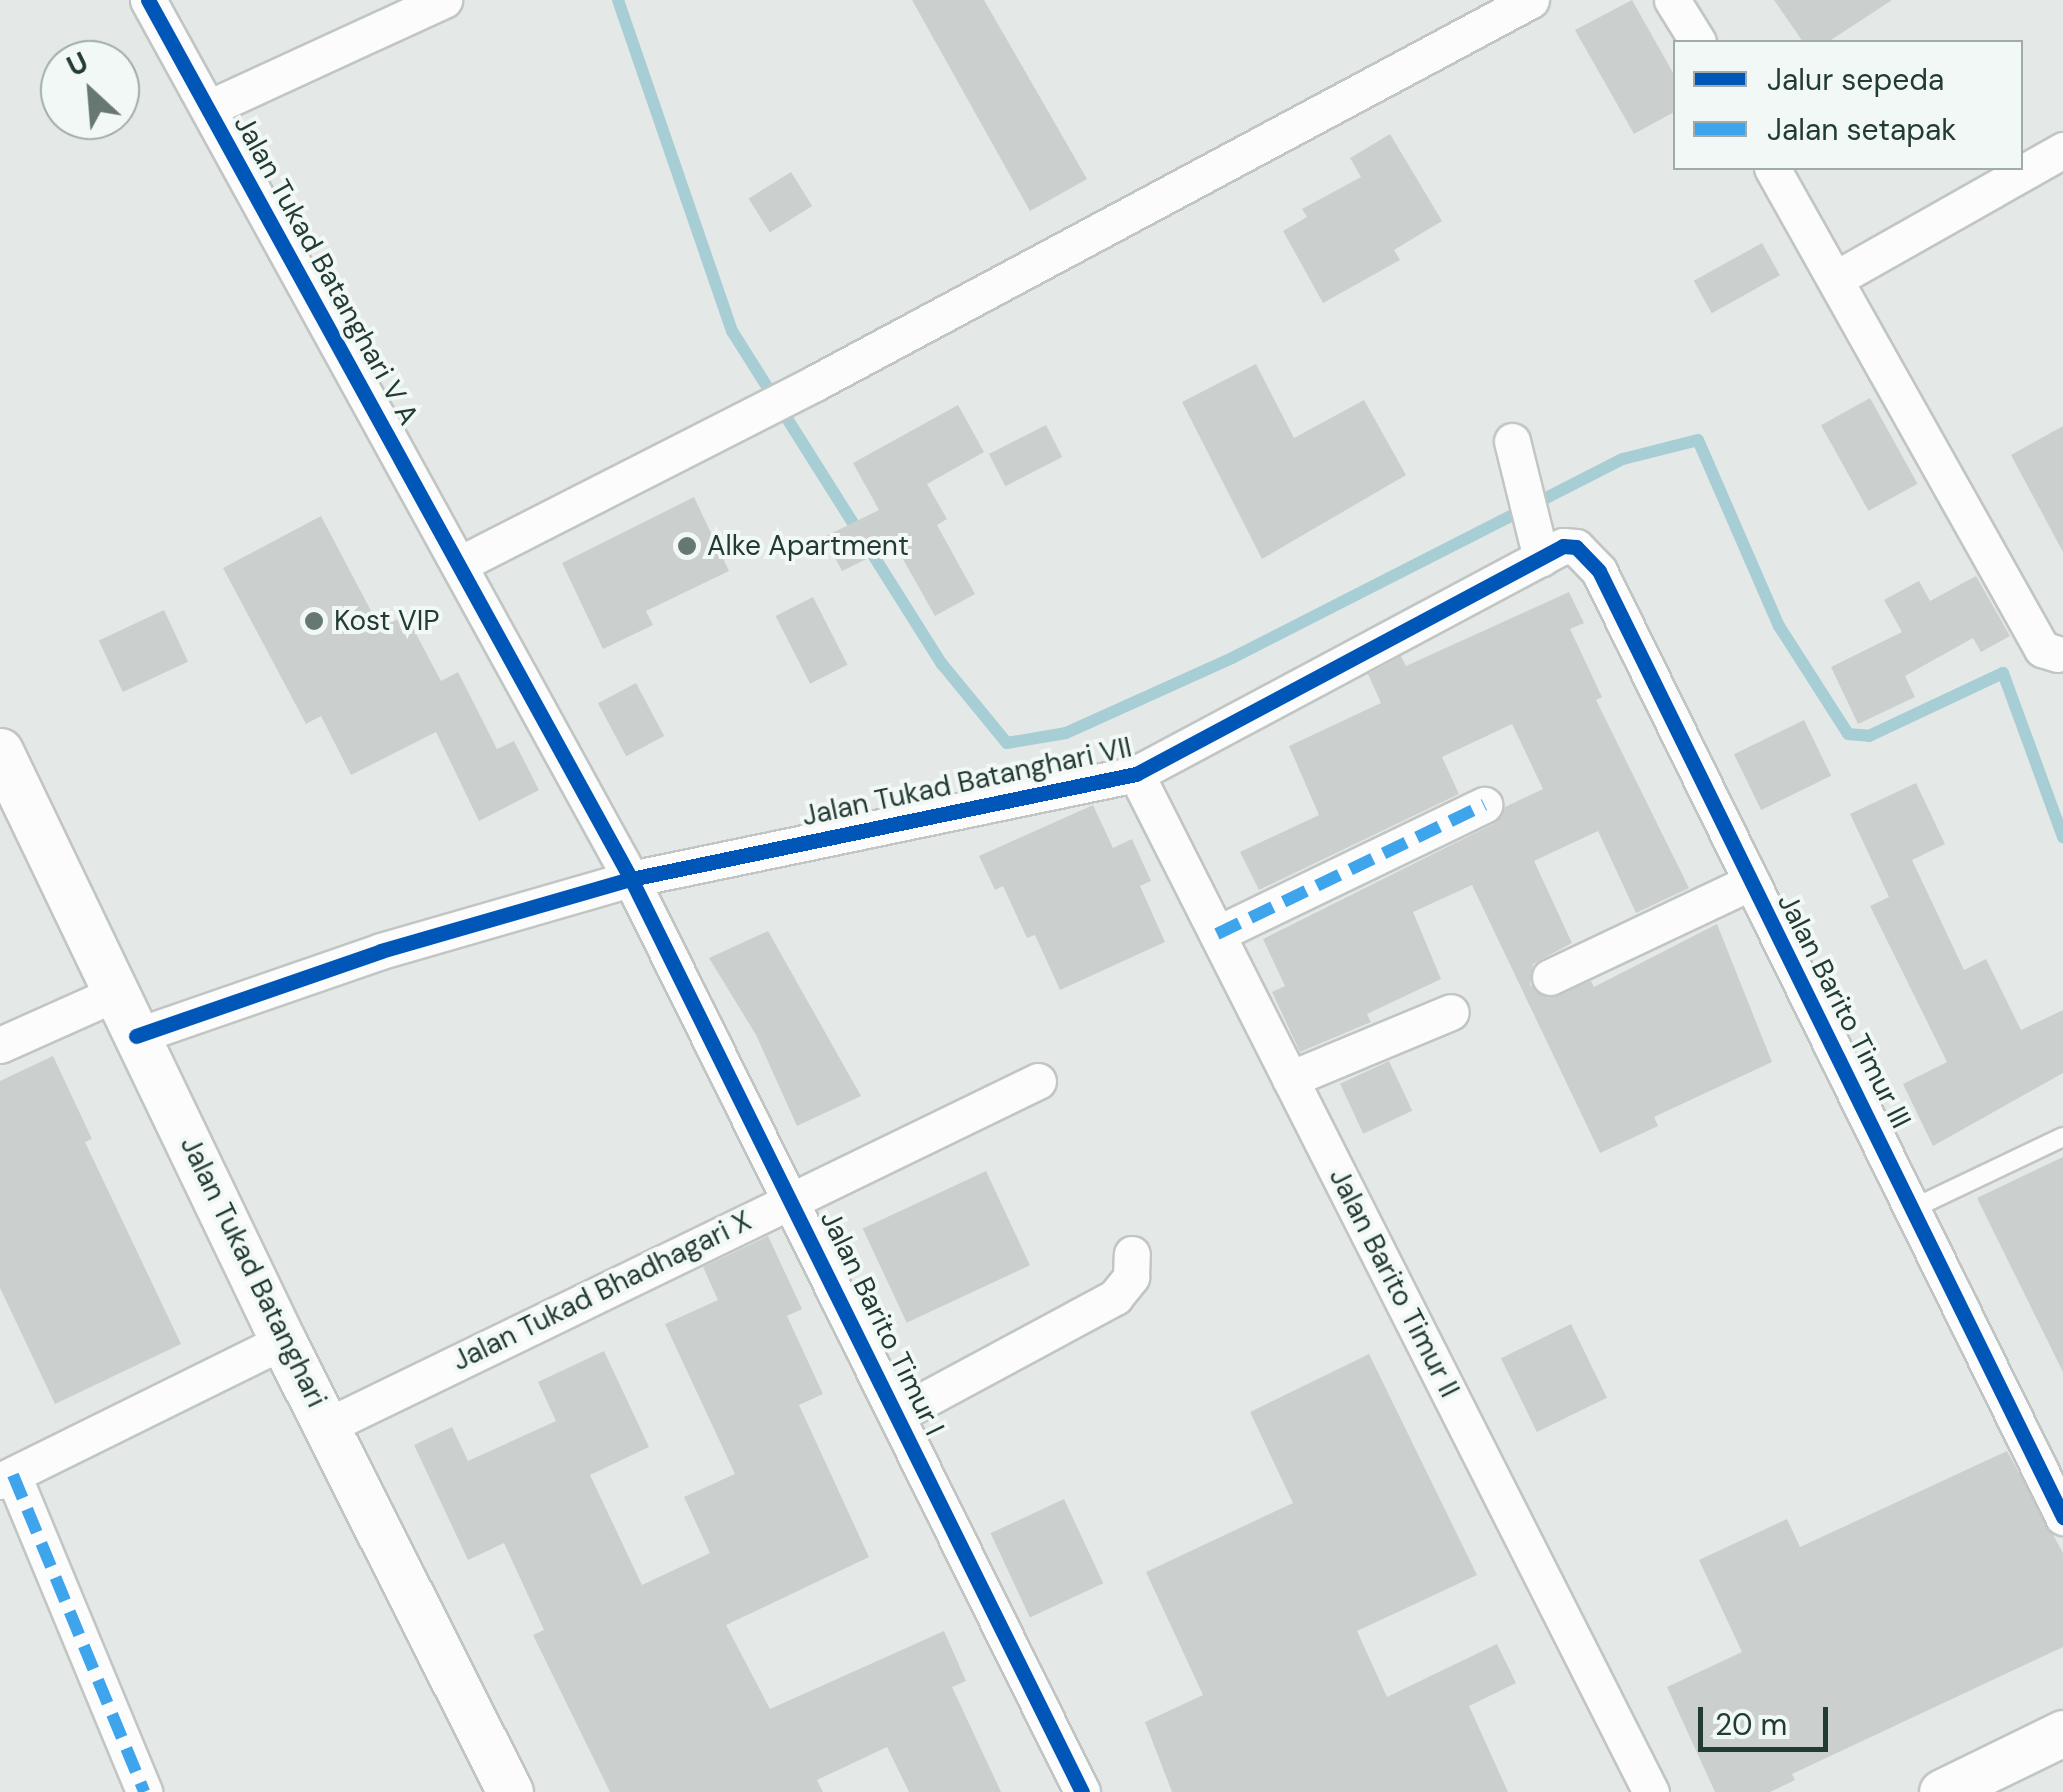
<!DOCTYPE html>
<style>
body{margin:0}
#map{position:relative;width:2063px;height:1792px;overflow:hidden;background:#e4e9e7;font-family:"DM Sans",sans-serif}
div>[style]{position:absolute}
.stream>*{height:12px;margin:-6px;padding:0 6px;transform-origin:6px;border-radius:6px;background:#a7ced5}
.building>*{inset:0;background:#cbd0ce;transform-origin:0 0}
.roads{filter:drop-shadow(2px 0 #c1c6c4) drop-shadow(-2px 0 #c1c6c4) drop-shadow(0 2px #c1c6c4) drop-shadow(0 -2px #c1c6c4)}
.service>*{height:18px;margin:-9px;padding:0 9px;transform-origin:9px;border-radius:9px;background:#fbfcfb}
.minor>*{height:35px;margin:-17.5px;padding:0 17.5px;transform-origin:17.5px;border-radius:17.5px;background:#fbfcfb}
.tertiary>*{height:45px;margin:-22.5px;padding:0 22.5px;transform-origin:22.5px;border-radius:22.5px;background:#fbfcfb}
.quiet>*{height:12px;margin-top:-6px;transform-origin:0;background:repeating-linear-gradient(90deg,#3ea4eb 0 25px,transparent 0 37px)}
.cycleway>*{height:15px;margin:-7.5px;padding:0 7.5px;transform-origin:7.5px;border-radius:7.5px;background:#0057b8}
.dots>*{width:28px;height:28px;translate:-50% -50%;box-sizing:border-box;border:5px solid #f2f8f5;border-radius:50%}
span{translate:-50% -50%;white-space:nowrap;text-align:center;line-height:1.15;-webkit-text-stroke:8px #f2f8f5;paint-order:stroke}
.street-label{font-size:28px;color:#233b35}
.poi-label{font-size:28px;color:#233b35}
.left{translate:0 -50%;text-align:left}
.legend{position:absolute;left:1673px;top:40px;width:350px;height:130px;box-sizing:border-box;background:#f2f8f5;border:2px solid #9faca8;margin:0;padding:12px 18px;list-style:none;font-size:30px;color:#233b35}
.legend li{display:flex;align-items:center;gap:20px;height:50px}
.legend b{width:50px;border:2px solid #9faca8}
.north{position:absolute;left:40px;top:40px;width:100px;height:100px;box-sizing:border-box;background:#f2f8f5;border:2px solid #9faca8;border-radius:50%;rotate:334deg;font-size:28px;font-weight:700;line-height:40px;text-align:center;color:#233b35}
.north::after{content:'';display:block;margin:auto;width:35px;height:45px;background:#677873;clip-path:polygon(50% 0,100% 100%,50% 72%,0 100%)}
.scale{position:absolute;left:1698px;top:1707px;width:130px;height:45px;box-sizing:border-box;border:5px solid #233b35;border-top:0;padding-left:12px;font-size:30px;line-height:35px;white-space:nowrap;color:#233b35;-webkit-text-stroke:8px #f2f8f5;paint-order:stroke}
</style>
<div id="map">
<div class="stream">
<i style="left:618px;top:0;width:350px;rotate:71deg"></i>
<i style="left:732px;top:331px;width:394px;rotate:57.8deg"></i>
<i style="left:942px;top:664px;width:102px;rotate:50.6deg"></i>
<i style="left:1007px;top:743px;width:60px;rotate:-9.6deg"></i>
<i style="left:1066px;top:733px;width:182px;rotate:-24.3deg"></i>
<i style="left:1232px;top:658px;width:439px;rotate:-27deg"></i>
<i style="left:1623px;top:459px;width:77px;rotate:-14.2deg"></i>
<i style="left:1698px;top:440px;width:203px;rotate:66.5deg"></i>
<i style="left:1779px;top:626px;width:128px;rotate:57.4deg"></i>
<i style="left:1848px;top:734px;width:21px;rotate:5deg"></i>
<i style="left:1869px;top:736px;width:148px;rotate:-25.2deg"></i>
<i style="left:2003px;top:673px;width:175px;rotate:69.9deg"></i>
</div>
<div class="building">
<i style="clip-path:polygon(912px 0,984px 0,1087px 179px,1030px 211px)"></i>
<i style="clip-path:polygon(1632px 0,1676px 78px,1676px 111px,1634px 134px,1575px 30px)"></i>
<i style="clip-path:polygon(1774px 0,1892px 0,1828px 42px,1803px 42px)"></i>
<i style="clip-path:polygon(1390px 134px,1442px 221px,1394px 250px,1400px 260px,1323px 303px,1283px 231px,1307px 217px,1302px 209px,1361px 177px,1350px 158px)"></i>
<i style="left:791px;top:172px;width:40px;height:50px;rotate:58deg"></i>
<i style="left:1762px;top:243px;width:37px;height:78px;rotate:61deg"></i>
<i style="clip-path:polygon(1256px 364px,1294px 438px,1364px 400px,1406px 475px,1262px 559px,1182px 402px)"></i>
<i style="left:1870px;top:398px;width:98px;height:56px;rotate:61deg"></i>
<i style="clip-path:polygon(958px 405px,984px 452px,927px 484px,947px 519px,937px 525px,975px 594px,935px 616px,895px 545px,842px 571px,824px 537px,879px 510px,853px 463px)"></i>
<i style="left:1046px;top:425px;width:36px;height:64px;rotate:63deg"></i>
<i style="clip-path:polygon(2063px 426px,2063px 552px,2011px 455px)"></i>
<i style="clip-path:polygon(694px 497px,729px 571px,646px 611px,653px 625px,603px 649px,562px 563px)"></i>
<i style="clip-path:polygon(321px 516px,380px 628px,406px 615px,441px 681px,458px 672px,497px 749px,514px 741px,539px 790px,479px 821px,436px 732px,351px 775px,321px 716px,306px 724px,223px 568px)"></i>
<i style="clip-path:polygon(1976px 576px,2010px 636px,1981px 652px,1973px 638px,1905px 676px,1915px 697px,1858px 724px,1831px 667px,1902px 632px,1884px 600px,1919px 581px,1930px 601px)"></i>
<i style="clip-path:polygon(1569px 592px,1584px 623px,1570px 629px,1602px 697px,1596px 700px,1689px 888px,1636px 913px,1598px 831px,1534px 861px,1572px 943px,1533px 964px,1530px 985px,1549px 998px,1591px 981px,1594px 987px,1717px 924px,1772px 1062px,1654px 1117px,1658px 1126px,1600px 1153px,1472px 885px,1413px 912px,1441px 979px,1367px 1014px,1371px 1022px,1300px 1052px,1272px 992px,1285px 986px,1263px 939px,1493px 824px,1505px 807px,1543px 789px,1512px 724px,1442px 757px,1459px 794px,1259px 890px,1240px 852px,1319px 815px,1289px 746px,1381px 703px,1368px 674px,1401px 656px,1406px 666px)"></i>
<i style="left:813px;top:597px;width:76px;height:42px;rotate:63deg"></i>
<i style="left:164px;top:610px;width:57px;height:72px;rotate:65deg"></i>
<i style="left:636px;top:683px;width:60px;height:43px;rotate:62deg"></i>
<i style="left:1804px;top:720px;width:62px;height:78px;rotate:64deg"></i>
<i style="clip-path:polygon(1916px 783px,1945px 844px,1912px 860px,1964px 970px,1986px 959px,2021px 1030px,2063px 1010px,2063px 1073px,1933px 1146px,1903px 1084px,1947px 1062px,1870px 906px,1889px 897px,1850px 814px)"></i>
<i style="clip-path:polygon(1093px 805px,1113px 848px,1132px 839px,1151px 881px,1140px 886px,1165px 942px,1060px 990px,1035px 935px,1027px 938px,1003px 886px,995px 890px,979px 856px)"></i>
<i style="clip-path:polygon(768px 931px,861px 1096px,797px 1126px,756px 1035px,709px 958px)"></i>
<i style="clip-path:polygon(53px 1056px,92px 1139px,85px 1142px,181px 1344px,55px 1404px,0 1288px,0 1081px)"></i>
<i style="left:1389px;top:1061px;width:55px;height:54px;rotate:65deg"></i>
<i style="clip-path:polygon(2063px 1157px,2063px 1372px,1977px 1198px)"></i>
<i style="left:986px;top:1171px;width:104px;height:136px;rotate:65deg"></i>
<i style="clip-path:polygon(768px 1236px,802px 1309px,787px 1316px,823px 1394px,799px 1405px,869px 1557px,726px 1625px,770px 1709px,944px 1631px,966px 1681px,952px 1687px,1001px 1792px,909px 1792px,887px 1747px,817px 1780px,823px 1792px,610px 1792px,533px 1635px,544px 1630px,504px 1543px,468px 1560px,414px 1445px,452px 1427px,468px 1461px,556px 1421px,538px 1382px,604px 1351px,649px 1447px,590px 1475px,642px 1585px,710px 1553px,684px 1497px,735px 1474px,665px 1324px,718px 1300px,703px 1267px)"></i>
<i style="left:1571px;top:1324px;width:82px;height:78px;rotate:64deg"></i>
<i style="clip-path:polygon(1369px 1354px,1477px 1575px,1357px 1631px,1387px 1697px,1497px 1644px,1516px 1683px,1469px 1706px,1508px 1792px,1172px 1792px,1145px 1722px,1203px 1695px,1146px 1572px,1293px 1503px,1250px 1412px)"></i>
<i style="clip-path:polygon(2007px 1451px,2063px 1553px,2063px 1647px,1792px 1774px,1795px 1780px,1770px 1792px,1715px 1792px,1667px 1687px,1742px 1652px,1699px 1560px,1787px 1519px,1800px 1547px)"></i>
<i style="left:1064px;top:1499px;width:93px;height:81px;rotate:65deg"></i>
</div>
<div class="roads">
<div class="service">
<i style="left:1914px;top:1208px;width:165px;rotate:-25.5deg"></i>
</div>
<div class="minor">
<i style="left:148px;top:0;width:1003px;rotate:61.21deg"></i>
<i style="left:631px;top:879px;width:1018px;rotate:63.71deg"></i>
<i style="left:1672px;top:0;width:49px;rotate:58.2deg"></i>
<i style="left:209px;top:108px;width:259px;rotate:-24.7deg"></i>
<i style="left:1772px;top:168px;width:552px;rotate:60.69deg"></i>
<i style="left:2042px;top:649px;width:16px;rotate:18deg"></i>
<i style="left:1837px;top:278px;width:260px;rotate:-29.5deg"></i>
<i style="left:1512px;top:441px;width:121px;rotate:76.1deg"></i>
<i style="left:462px;top:563px;width:396px;rotate:-27deg"></i>
<i style="left:815px;top:383px;width:812px;rotate:-28.14deg"></i>
<i style="left:1136px;top:774px;width:1141px;rotate:63.17deg"></i>
<i style="left:1217px;top:934px;width:297px;rotate:-25.8deg"></i>
<i style="left:1550px;top:977px;width:222px;rotate:-25.3deg"></i>
<i style="left:136px;top:1036px;width:259px;rotate:-19.1deg"></i>
<i style="left:381px;top:951px;width:260px;rotate:-16.1deg"></i>
<i style="left:631px;top:879px;width:516px;rotate:-11.75deg"></i>
<i style="left:1136px;top:774px;width:484px;rotate:-28.1deg"></i>
<i style="left:1563px;top:546px;width:13px;rotate:4deg"></i>
<i style="left:1576px;top:547px;width:33px;rotate:46deg"></i>
<i style="left:1599px;top:571px;width:1054px;rotate:63.87deg"></i>
<i style="left:0;top:1045px;width:125px;rotate:-24.1deg"></i>
<i style="left:1290px;top:1079px;width:174px;rotate:-22.6deg"></i>
<i style="left:898px;top:1414px;width:247px;rotate:-28.3deg"></i>
<i style="left:1115px;top:1297px;width:26px;rotate:-51deg"></i>
<i style="left:1131px;top:1277px;width:23px;rotate:-88deg"></i>
<i style="left:329px;top:1425px;width:788px;rotate:-25.88deg"></i>
<i style="left:13px;top:1475px;width:343px;rotate:67.5deg"></i>
<i style="left:0;top:1481px;width:316px;rotate:-26.3deg"></i>
</div>
<div class="tertiary">
<i style="left:0;top:751px;width:654px;rotate:64.37deg"></i>
<i style="left:283px;top:1341px;width:505px;rotate:63.28deg"></i>
<i style="left:1942px;top:1792px;width:135px;rotate:-26deg"></i>
</div>
</div>
<div class="quiet">
<i style="left:1217px;top:934px;width:297px;rotate:-25.8deg"></i>
<i style="left:13px;top:1475px;width:343px;rotate:67.5deg"></i>
</div>
<div class="cycleway">
<i style="left:148px;top:0;width:1003px;rotate:61.21deg"></i>
<i style="left:631px;top:879px;width:1018px;rotate:63.71deg"></i>
<i style="left:136px;top:1036px;width:259px;rotate:-19.1deg"></i>
<i style="left:381px;top:951px;width:260px;rotate:-16.1deg"></i>
<i style="left:631px;top:879px;width:516px;rotate:-11.75deg"></i>
<i style="left:1136px;top:774px;width:484px;rotate:-28.1deg"></i>
<i style="left:1563px;top:546px;width:13px;rotate:4deg"></i>
<i style="left:1576px;top:547px;width:33px;rotate:46deg"></i>
<i style="left:1599px;top:571px;width:1054px;rotate:63.87deg"></i>
</div>
<div class="dots">
<i style="left:687px;top:546px;background:#677873"></i>
<i style="left:314px;top:621px;background:#677873"></i>
</div>
<div class="street-label">
<span style="left:326px;top:270px;rotate:61deg">Jalan Tukad Batanghari V A</span>
<span style="left:967px;top:782px;rotate:-12deg">Jalan Tukad Batanghari VII</span>
<span style="left:1844px;top:1011px;rotate:63deg">Jalan Barito Timur III</span>
<span style="left:253px;top:1272px;rotate:64deg">Jalan Tukad Batanghari</span>
<span style="left:1394px;top:1283px;rotate:63deg">Jalan Barito Timur II</span>
<span style="left:602px;top:1291px;rotate:-26deg">Jalan Tukad Bhadhagari X</span>
<span style="left:882px;top:1323px;rotate:64deg">Jalan Barito Timur I</span>
</div>
<div class="poi-label">
<span class="left" style="left:707px;top:546px">Alke Apartment</span>
<span class="left" style="left:334px;top:621px">Kost VIP</span>
</div>
<ul class="legend">
<li><b style="height:12px;background:#0057b8"></b>Jalur sepeda</li>
<li><b style="height:12px;background:#3ea4eb"></b>Jalan setapak</li>
</ul>
<div class="north">U</div>
<div class="scale">20 m</div>
</div>
